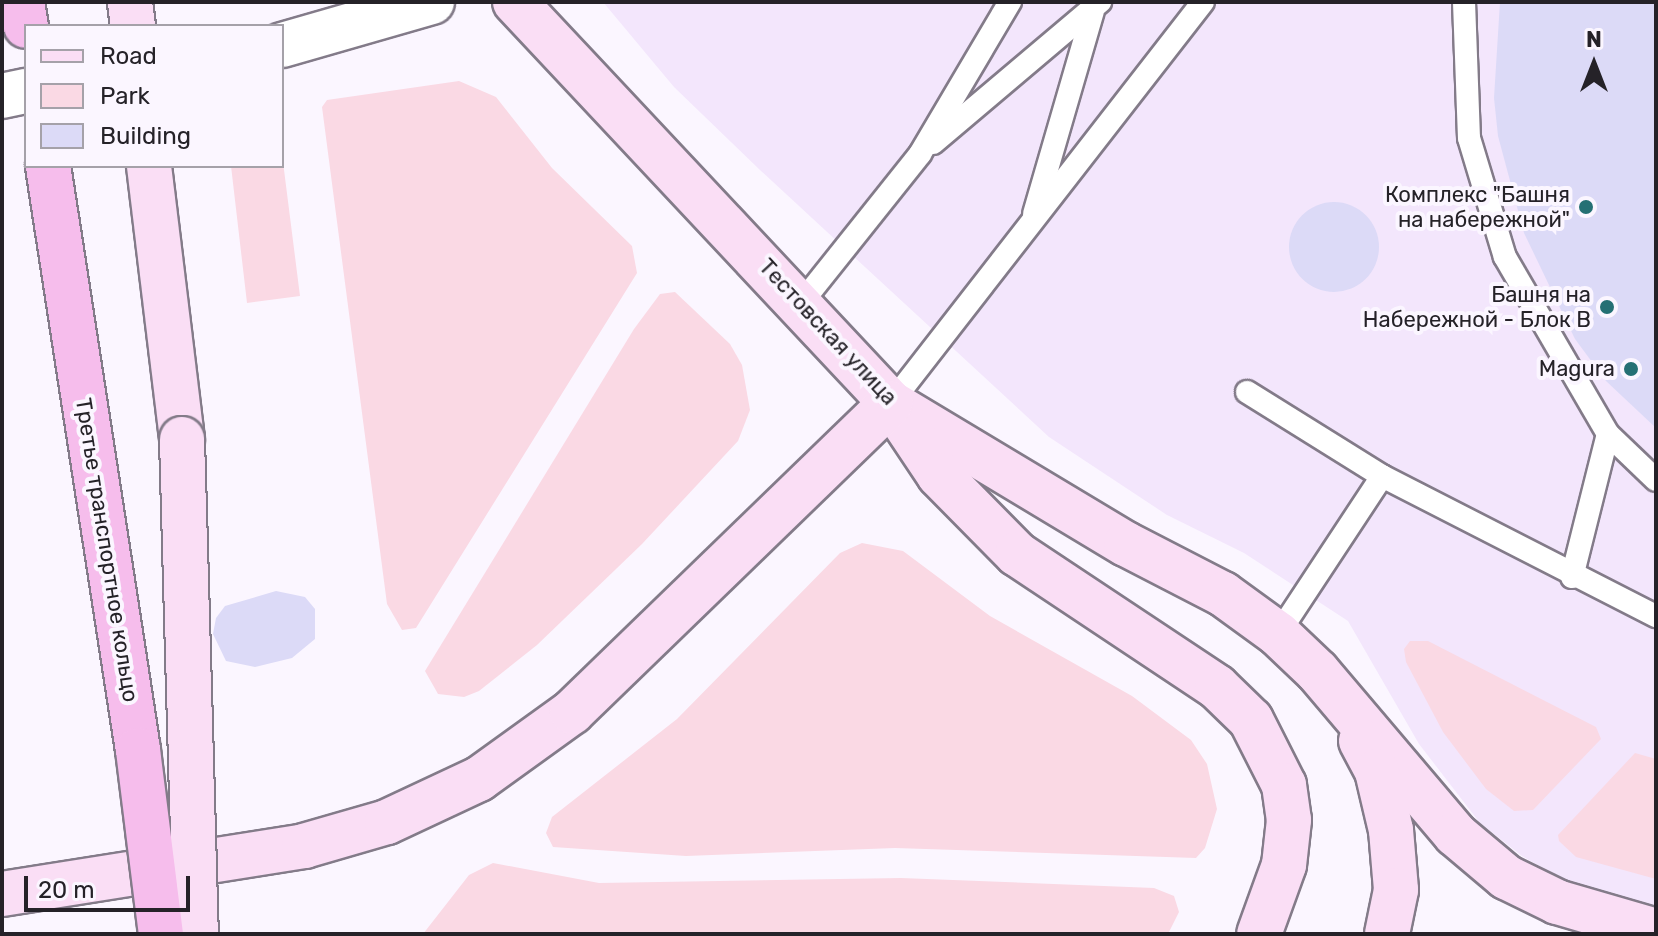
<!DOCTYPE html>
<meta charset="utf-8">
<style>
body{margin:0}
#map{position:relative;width:1658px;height:936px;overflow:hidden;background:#fbf6ff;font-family:Rubik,sans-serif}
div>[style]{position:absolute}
.built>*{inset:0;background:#f3e6fc}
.green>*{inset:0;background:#fad9e4}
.building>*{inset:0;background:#dcdaf7}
.round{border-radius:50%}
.roads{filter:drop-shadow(2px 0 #837b89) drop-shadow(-2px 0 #837b89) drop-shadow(0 2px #837b89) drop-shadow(0 -2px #837b89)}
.service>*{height:22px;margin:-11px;padding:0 11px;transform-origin:11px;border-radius:11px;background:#fff}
.minor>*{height:44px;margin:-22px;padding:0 22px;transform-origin:22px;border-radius:22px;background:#fff}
.secondary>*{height:44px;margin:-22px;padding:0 22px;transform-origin:22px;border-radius:22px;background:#fadef5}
.bridges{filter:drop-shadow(2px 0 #837b89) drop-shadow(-2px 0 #837b89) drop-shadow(0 2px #837b89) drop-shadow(0 -2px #837b89)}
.secondary-bridge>*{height:44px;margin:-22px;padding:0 22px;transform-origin:22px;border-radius:22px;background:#fadef5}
.primary-bridge>*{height:44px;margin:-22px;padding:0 22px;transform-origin:22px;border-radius:22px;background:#f6bdec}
.dots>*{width:22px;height:22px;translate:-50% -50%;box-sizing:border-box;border:4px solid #fbf6ff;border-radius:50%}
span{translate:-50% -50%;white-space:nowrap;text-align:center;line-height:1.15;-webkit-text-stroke:8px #fbf6ff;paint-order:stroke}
.poi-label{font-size:22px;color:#252228}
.right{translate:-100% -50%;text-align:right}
.street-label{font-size:22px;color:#252228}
.frame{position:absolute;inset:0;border:4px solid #252228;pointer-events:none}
.legend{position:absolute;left:24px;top:24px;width:260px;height:144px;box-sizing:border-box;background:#fbf6ff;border:2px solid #a5a1a9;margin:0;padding:10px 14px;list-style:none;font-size:24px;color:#252228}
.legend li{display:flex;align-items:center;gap:16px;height:40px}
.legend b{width:40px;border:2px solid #a5a1a9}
.north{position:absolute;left:1554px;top:24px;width:80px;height:80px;-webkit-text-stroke:6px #fbf6ff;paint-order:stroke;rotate:0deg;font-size:22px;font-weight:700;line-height:32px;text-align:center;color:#252228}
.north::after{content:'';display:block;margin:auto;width:28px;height:36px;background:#252228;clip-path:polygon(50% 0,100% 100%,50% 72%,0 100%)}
.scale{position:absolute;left:24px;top:876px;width:166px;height:36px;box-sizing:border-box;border:4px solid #252228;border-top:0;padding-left:10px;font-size:24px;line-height:28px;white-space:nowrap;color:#252228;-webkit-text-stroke:6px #fbf6ff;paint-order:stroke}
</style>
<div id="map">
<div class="built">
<i style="clip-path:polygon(603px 2px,1656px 2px,1656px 907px,1616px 900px,1566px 881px,1522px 856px,1480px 823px,1419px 744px,1348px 621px,1244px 553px,1167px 515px,1049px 437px,760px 170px,674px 87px)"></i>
</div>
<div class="green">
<i style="clip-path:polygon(459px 81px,496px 97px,552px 168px,632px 246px,637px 273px,416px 628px,402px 630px,387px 604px,322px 107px,327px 100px)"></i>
<i style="clip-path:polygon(282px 154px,300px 296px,247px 303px,231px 166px,282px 166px)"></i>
<i style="clip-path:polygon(675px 292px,730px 344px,742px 365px,750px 410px,738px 441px,642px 544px,537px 645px,479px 691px,464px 697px,438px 694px,425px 671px,634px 329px,660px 294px)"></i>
<i style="clip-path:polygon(862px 543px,903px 551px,990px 616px,1132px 696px,1191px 740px,1207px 764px,1217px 809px,1205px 848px,1196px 858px,895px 848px,686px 856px,553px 847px,546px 833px,552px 817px,677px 719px,840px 553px)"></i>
<i style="clip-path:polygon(1410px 641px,1428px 641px,1596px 727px,1601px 739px,1533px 810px,1514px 811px,1486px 789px,1443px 732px,1406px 662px,1404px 649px)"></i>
<i style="clip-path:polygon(1635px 753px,1656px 759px,1656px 879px,1576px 857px,1559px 841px,1558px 835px)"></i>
<i style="clip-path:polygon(493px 863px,599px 883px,901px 878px,1154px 888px,1174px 896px,1179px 912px,1168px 934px,423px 934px,469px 875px)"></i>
</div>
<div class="building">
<i style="clip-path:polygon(1500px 2px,1656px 2px,1656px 428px,1606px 381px,1575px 339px,1524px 233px,1498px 136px,1494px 98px)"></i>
<i class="round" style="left:1289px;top:202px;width:90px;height:90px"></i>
<i style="clip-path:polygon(276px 591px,305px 597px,315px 609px,315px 639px,292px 658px,255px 667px,226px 661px,213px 634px,216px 618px,225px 606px)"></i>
</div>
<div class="roads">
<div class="service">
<i style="left:1464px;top:2px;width:136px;rotate:87.9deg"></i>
<i style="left:1469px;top:138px;width:124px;rotate:73.2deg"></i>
<i style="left:1505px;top:257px;width:205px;rotate:59.8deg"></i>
<i style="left:1608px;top:434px;width:66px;rotate:43.8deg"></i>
<i style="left:933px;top:143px;width:219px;rotate:-40.2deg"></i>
<i style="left:1034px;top:214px;width:211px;rotate:-73.8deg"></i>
<i style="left:802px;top:302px;width:189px;rotate:-51.4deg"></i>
<i style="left:920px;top:154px;width:177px;rotate:-59.4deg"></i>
<i style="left:1247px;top:392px;width:159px;rotate:31.9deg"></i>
<i style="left:1382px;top:476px;width:308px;rotate:27.1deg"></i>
<i style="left:891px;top:403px;width:508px;rotate:-52.12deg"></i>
<i style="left:1572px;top:577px;width:147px;rotate:-75.9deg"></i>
<i style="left:1278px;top:634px;width:189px;rotate:-56.6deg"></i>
</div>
<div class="minor">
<i style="left:282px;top:45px;width:156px;rotate:-16deg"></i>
<i style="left:2px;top:96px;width:25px;rotate:-12deg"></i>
</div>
<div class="secondary">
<i style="left:130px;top:2px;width:24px;rotate:83deg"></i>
<i style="left:515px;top:2px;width:550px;rotate:46.84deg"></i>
<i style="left:891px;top:403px;width:274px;rotate:31deg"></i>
<i style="left:1126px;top:544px;width:109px;rotate:27.3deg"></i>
<i style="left:1223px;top:594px;width:68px;rotate:36deg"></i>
<i style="left:1278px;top:634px;width:54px;rotate:43.5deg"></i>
<i style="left:1317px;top:671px;width:214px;rotate:49.7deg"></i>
<i style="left:1455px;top:834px;width:67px;rotate:40.1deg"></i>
<i style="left:1506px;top:877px;width:57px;rotate:26.1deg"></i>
<i style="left:1557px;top:902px;width:103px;rotate:16.3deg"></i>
<i style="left:149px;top:166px;width:275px;rotate:83.1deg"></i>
<i style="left:899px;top:415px;width:72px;rotate:56.3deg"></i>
<i style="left:939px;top:475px;width:111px;rotate:45.4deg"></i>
<i style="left:1017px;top:554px;width:240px;rotate:33.6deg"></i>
<i style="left:1217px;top:687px;width:47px;rotate:44.1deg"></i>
<i style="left:1251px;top:720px;width:73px;rotate:63.1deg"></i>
<i style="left:1284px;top:785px;width:35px;rotate:82deg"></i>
<i style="left:1289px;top:820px;width:45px;rotate:96.3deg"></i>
<i style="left:1284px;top:865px;width:73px;rotate:109.9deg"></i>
<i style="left:1361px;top:741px;width:34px;rotate:62deg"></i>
<i style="left:1377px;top:771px;width:61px;rotate:76.7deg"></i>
<i style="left:1391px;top:830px;width:60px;rotate:85.2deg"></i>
<i style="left:1396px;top:890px;width:45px;rotate:101.6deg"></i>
<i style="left:2px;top:894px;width:306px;rotate:-9deg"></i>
<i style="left:304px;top:846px;width:86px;rotate:-16.1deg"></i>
<i style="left:387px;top:822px;width:102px;rotate:-25.1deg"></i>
<i style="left:479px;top:779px;width:115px;rotate:-35.8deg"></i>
<i style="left:572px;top:712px;width:444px;rotate:-44.1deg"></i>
</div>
</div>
<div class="bridges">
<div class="secondary-bridge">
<i style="left:182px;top:439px;width:495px;rotate:88.4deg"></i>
</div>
<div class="primary-bridge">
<i style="left:22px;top:2px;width:24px;rotate:81deg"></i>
<i style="left:48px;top:166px;width:591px;rotate:81.24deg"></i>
<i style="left:138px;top:750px;width:185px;rotate:82.9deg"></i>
</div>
</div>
<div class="dots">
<i style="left:1586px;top:207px;background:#257074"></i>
<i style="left:1607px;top:307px;background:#257074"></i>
<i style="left:1631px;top:369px;background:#257074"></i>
</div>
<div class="poi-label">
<span class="right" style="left:1570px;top:207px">Комплекс "Башня<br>на набережной"</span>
<span class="right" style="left:1591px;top:307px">Башня на<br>Набережной - Блок В</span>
<span class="right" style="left:1615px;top:369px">Magura</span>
</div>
<div class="street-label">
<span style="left:828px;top:332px;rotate:47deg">Тестовская улица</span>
<span style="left:107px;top:550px;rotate:81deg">Третье транспортное кольцо</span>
</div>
<div class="frame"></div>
<ul class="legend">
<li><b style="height:10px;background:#fadef5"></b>Road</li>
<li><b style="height:22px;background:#fad9e4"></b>Park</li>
<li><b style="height:22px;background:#dcdaf7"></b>Building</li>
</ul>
<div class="north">N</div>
<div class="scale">20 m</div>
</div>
